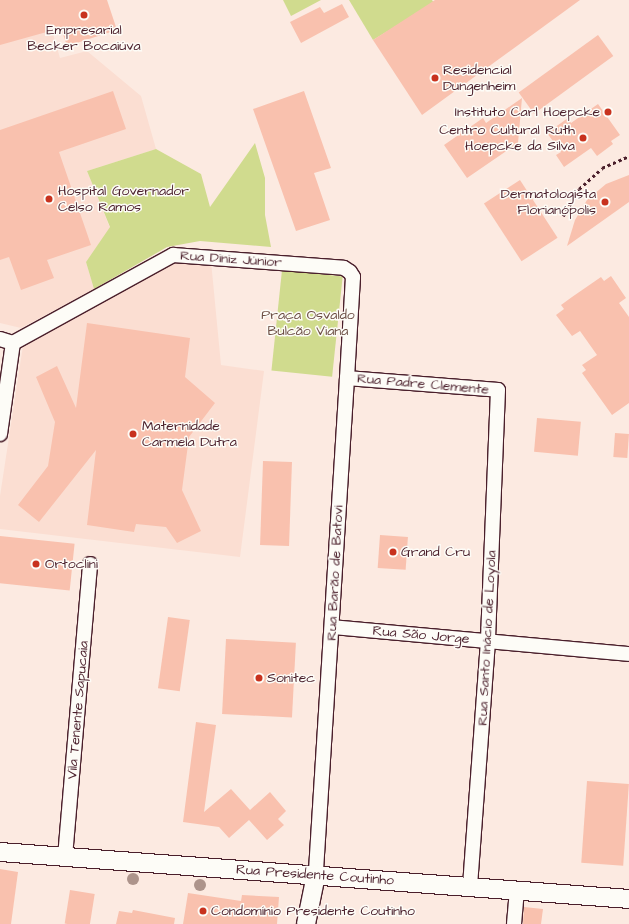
<!DOCTYPE html>
<meta charset="utf-8">
<style>
body{margin:0}
#map{position:relative;width:629px;height:924px;overflow:hidden;background:#fceae1;font-family:"Architects Daughter",sans-serif}
div>[style]{position:absolute}
.built>*{inset:0;background:#fbded2}
.green>*{inset:0;background:#d0db8e;transform-origin:0 0}
.building>*{inset:0;background:#f9c1ae;transform-origin:0 0}
.path>*{height:2.5px;margin-top:-1.25px;transform-origin:0;background:repeating-linear-gradient(90deg,#4a1f2b 0 3px,transparent 0 6px)}
.roads{filter:drop-shadow(1px 0 #4a1f2b) drop-shadow(-1px 0 #4a1f2b) drop-shadow(0 1px #4a1f2b) drop-shadow(0 -1px #4a1f2b)}
.minor>*{height:14px;margin:-7px;padding:0 7px;transform-origin:7px;border-radius:7px;background:#fdfcf7}
.tertiary>*{height:18px;margin:-9px;padding:0 9px;transform-origin:9px;border-radius:9px;background:#fdfcf7}
.trees>*{width:12px;height:12px;margin:-6px;border-radius:50%;background:#ad948b}
.dots>*{width:11px;height:11px;translate:-50% -50%;box-sizing:border-box;border:2px solid #fdfcf7;border-radius:50%}
span{translate:-50% -50%;white-space:nowrap;text-align:center;line-height:1.15;-webkit-text-stroke:3px #fdfcf7;paint-order:stroke}
.poi-label{font-size:14px;color:#4a1f2b}
.left{translate:0 -50%;text-align:left}
.right{translate:-100% -50%;text-align:right}
.street-label{font-size:14px;color:#4a1f2b}
.park-label{font-size:14px;color:#6c4e44}
</style>
<div id="map">
<div class="built">
<i style="clip-path:polygon(0 0,43px 0,60px 58px,87px 51px,141px 96px,156px 149px,87px 171px,110px 228px,86px 262px,94px 289px,21px 328px,0 323px)"></i>
<i style="clip-path:polygon(173px 260px,211px 261px,221px 365px,264px 371px,240px 557px,0 529px,0 496px,24px 339px)"></i>
</div>
<div class="green">
<i style="clip-path:polygon(283px 0,321px 0,291px 16px)"></i>
<i style="clip-path:polygon(349px 0,432px 0,434px 3px,373px 40px)"></i>
<i style="clip-path:polygon(255px 143px,265px 178px,265px 215px,271px 247px,200px 241px,167px 247px,94px 289px,86px 262px,110px 227px,87px 171px,156px 149px,201px 174px,210px 207px)"></i>
<i style="left:282px;top:270px;width:61px;height:101px;rotate:6deg"></i>
</div>
<div class="building">
<i style="clip-path:polygon(0 0,107px 0,117px 30px,67px 46px,61px 28px,0 45px)"></i>
<i style="clip-path:polygon(435px 0,580px 0,422px 115px,373px 40px)"></i>
<i style="clip-path:polygon(342px 4px,349px 17px,301px 43px,290px 22px,320px 7px,324px 13px)"></i>
<i style="left:598px;top:35px;width:26px;height:98px;rotate:54deg"></i>
<i style="clip-path:polygon(113px 91px,126px 129px,59px 152px,91px 245px,47px 260px,54px 278px,21px 290px,9px 257px,0 260px,0 130px)"></i>
<i style="clip-path:polygon(304px 91px,331px 168px,314px 173px,330px 220px,296px 231px,253px 109px)"></i>
<i style="clip-path:polygon(522px 98px,518px 143px,467px 178px,444px 145px,483px 118px,486px 123px)"></i>
<i style="clip-path:polygon(598px 104px,620px 135px,611px 141px,613px 144px,597px 156px,591px 148px,564px 167px,556px 155px,561px 152px,547px 133px,568px 118px,571px 123px)"></i>
<i style="clip-path:polygon(629px 175px,629px 202px,567px 246px,575px 220px,587px 200px,606px 184px)"></i>
<i style="left:520px;top:180px;width:69px;height:43px;rotate:57deg"></i>
<i style="clip-path:polygon(611px 276px,626px 298px,619px 303px,629px 317px,629px 403px,612px 415px,582px 373px,586px 370px,582px 365px,597px 355px,580px 331px,572px 336px,556px 315px,564px 309px,561px 305px,572px 297px,601px 277px,604px 281px)"></i>
<i style="clip-path:polygon(87px 323px,190px 338px,185px 377px,215px 403px,189px 437px,182px 490px,201px 531px,177px 543px,166px 527px,136px 524px,134px 532px,87px 525px,96px 450px,39px 522px,18px 505px,48px 466px,55px 422px,36px 377px,57px 366px,76px 408px)"></i>
<i style="left:537px;top:418px;width:44px;height:34px;rotate:5deg"></i>
<i style="left:615px;top:433px;width:14px;height:24px;rotate:4deg"></i>
<i style="left:263px;top:461px;width:29px;height:84px;rotate:2deg"></i>
<i style="left:380px;top:535px;width:28px;height:33px;rotate:4deg"></i>
<i style="left:0;top:536px;width:75px;height:47px;rotate:6deg"></i>
<i style="left:168px;top:617px;width:22px;height:72px;rotate:8deg"></i>
<i style="left:226px;top:639px;width:70px;height:75px;rotate:3deg"></i>
<i style="clip-path:polygon(196px 722px,216px 725px,204px 812px,231px 789px,250px 810px,270px 792px,286px 811px,278px 819px,284px 825px,267px 840px,249px 820px,229px 838px,219px 827px,183px 822px)"></i>
<i style="left:587px;top:781px;width:42px;height:82px;rotate:4deg"></i>
<i style="clip-path:polygon(0 869px,18px 872px,11px 924px,0 924px)"></i>
<i style="left:70px;top:890px;width:25px;height:34px;rotate:9deg"></i>
<i style="clip-path:polygon(188px 893px,241px 901px,242px 895px,279px 897px,277px 924px,183px 924px)"></i>
<i style="clip-path:polygon(524px 907px,543px 909px,541px 924px,523px 924px)"></i>
<i style="clip-path:polygon(133px 910px,175px 918px,174px 924px,116px 924px,119px 911px,132px 913px)"></i>
</div>
<div class="path">
<i style="left:563px;top:216px;width:31px;rotate:-59deg"></i>
<i style="left:579px;top:189px;width:31px;rotate:-42deg"></i>
<i style="left:602px;top:168px;width:30px;rotate:-24deg"></i>
</div>
<div class="roads">
<div class="minor">
<i style="left:0;top:339px;width:14px;rotate:17deg"></i>
<i style="left:13px;top:343px;width:183px;rotate:-28.8deg"></i>
<i style="left:173px;top:255px;width:171px;rotate:4.3deg"></i>
<i style="left:344px;top:268px;width:7px;rotate:34deg"></i>
<i style="left:350px;top:272px;width:6px;rotate:59deg"></i>
<i style="left:353px;top:277px;width:101px;rotate:93.4deg"></i>
<i style="left:347px;top:378px;width:498px;rotate:93.6deg"></i>
<i style="left:347px;top:378px;width:151px;rotate:4.5deg"></i>
<i style="left:498px;top:390px;width:251px;rotate:92.3deg"></i>
<i style="left:488px;top:641px;width:247px;rotate:94.2deg"></i>
<i style="left:0;top:434px;width:92px;rotate:-81.9deg"></i>
<i style="left:332px;top:627px;width:298px;rotate:5.2deg"></i>
<i style="left:65px;top:857px;width:294px;rotate:-85.1deg"></i>
<i style="left:514px;top:924px;width:33px;rotate:-85deg"></i>
</div>
<div class="tertiary">
<i style="left:0;top:852px;width:631px;rotate:4.27deg"></i>
<i style="left:306px;top:924px;width:50px;rotate:-78.5deg"></i>
</div>
</div>
<div class="trees">
<i style="left:133px;top:879px"></i>
<i style="left:200px;top:885px"></i>
</div>
<div class="dots">
<i style="left:84px;top:15px;background:#c8321e"></i>
<i style="left:435px;top:78px;background:#c8321e"></i>
<i style="left:608px;top:112px;background:#c8321e"></i>
<i style="left:583px;top:138px;background:#c8321e"></i>
<i style="left:49px;top:199px;background:#c8321e"></i>
<i style="left:605px;top:202px;background:#c8321e"></i>
<i style="left:133px;top:434px;background:#c8321e"></i>
<i style="left:393px;top:552px;background:#c8321e"></i>
<i style="left:36px;top:564px;background:#c8321e"></i>
<i style="left:259px;top:678px;background:#c8321e"></i>
<i style="left:203px;top:911px;background:#c8321e"></i>
</div>
<div class="poi-label">
<span style="left:84px;top:38px">Empresarial<br>Becker Bocaiúva</span>
<span class="left" style="left:443px;top:78px">Residencial<br>Dungenheim</span>
<span class="right" style="left:600px;top:112px">Instituto Carl Hoepcke</span>
<span class="right" style="left:575px;top:138px">Centro Cultural Ruth<br>Hoepcke da Silva</span>
<span class="left" style="left:58px;top:199px">Hospital Governador<br>Celso Ramos</span>
<span class="right" style="left:596px;top:202px">Dermatologista<br>Florianópolis</span>
<span class="left" style="left:142px;top:434px">Maternidade<br>Carmela Dutra</span>
<span class="left" style="left:401px;top:552px">Grand Cru</span>
<span class="left" style="left:45px;top:564px">Ortoclini</span>
<span class="left" style="left:267px;top:678px">Sonitec</span>
<span class="left" style="left:211px;top:911px">Condomínio Presidente Coutinho</span>
</div>
<div class="street-label">
<span style="left:231px;top:259px;rotate:4deg">Rua Diniz Júnior</span>
<span style="left:423px;top:384px;rotate:5deg">Rua Padre Clemente</span>
<span style="left:335px;top:573px;rotate:-87deg">Rua Barão de Batovi</span>
<span style="left:421px;top:635px;rotate:5deg">Rua São Jorge</span>
<span style="left:487px;top:638px;rotate:-87deg">Rua Santo Inácio de Loyola</span>
<span style="left:78px;top:710px;rotate:-85deg">Vila Tenente Sapucaia</span>
<span style="left:315px;top:875px;rotate:4deg">Rua Presidente Coutinho</span>
</div>
<div class="park-label">
<span style="left:308px;top:323px">Praça Osvaldo<br>Bulcão Viana</span>
</div>
</div>
